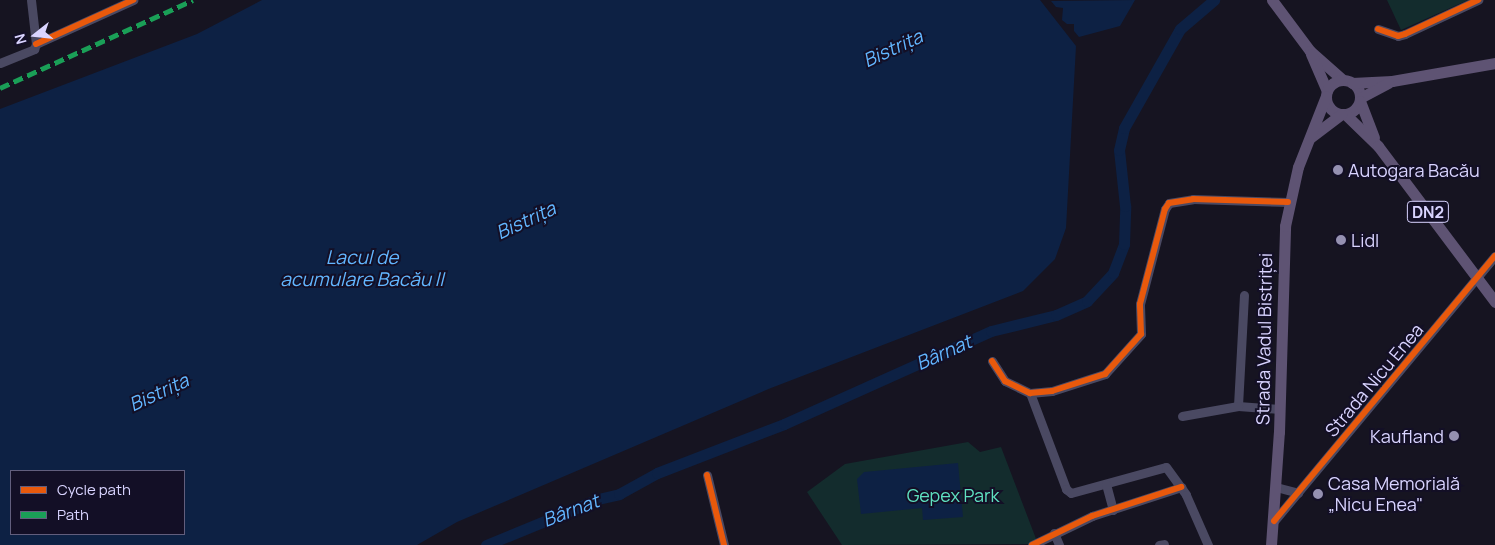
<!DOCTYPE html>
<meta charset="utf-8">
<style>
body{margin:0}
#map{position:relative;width:1495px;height:545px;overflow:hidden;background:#161421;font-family:Manrope,sans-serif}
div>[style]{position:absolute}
.green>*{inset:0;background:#132c2d}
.water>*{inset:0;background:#0d2144}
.river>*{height:11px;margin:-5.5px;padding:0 5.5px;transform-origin:5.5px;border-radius:5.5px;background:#0d2144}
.minor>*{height:9px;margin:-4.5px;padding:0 4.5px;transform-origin:4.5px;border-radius:4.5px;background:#4a4962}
.major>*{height:11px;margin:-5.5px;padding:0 5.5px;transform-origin:5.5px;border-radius:5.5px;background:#5e5373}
.major>.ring{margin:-5.5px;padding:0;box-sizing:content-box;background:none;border:11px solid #5e5373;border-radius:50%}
.quiet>*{height:5px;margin-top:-2.5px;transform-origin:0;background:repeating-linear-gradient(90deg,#1a9f57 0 10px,transparent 0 15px)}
.cycleway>*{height:6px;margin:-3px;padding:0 3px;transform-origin:3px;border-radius:3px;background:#e8590c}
.dots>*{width:14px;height:14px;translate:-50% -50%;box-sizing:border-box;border:2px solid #130f26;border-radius:50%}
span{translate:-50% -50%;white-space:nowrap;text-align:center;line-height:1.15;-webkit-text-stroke:4px #130f26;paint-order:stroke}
.shield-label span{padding:1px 4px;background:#130f26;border:1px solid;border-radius:4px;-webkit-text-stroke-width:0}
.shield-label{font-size:16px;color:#d9d4ff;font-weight:700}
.poi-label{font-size:18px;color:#d9d4ff}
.left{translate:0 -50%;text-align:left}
.right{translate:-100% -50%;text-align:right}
.street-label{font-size:18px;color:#d9d4ff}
.park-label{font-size:18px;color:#5fe0c0}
.water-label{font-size:19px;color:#62b6ff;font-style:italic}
.legend{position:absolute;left:10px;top:470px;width:175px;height:65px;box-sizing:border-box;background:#130f26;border:1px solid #625e7d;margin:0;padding:6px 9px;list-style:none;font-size:15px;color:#d9d4ff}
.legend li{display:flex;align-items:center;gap:10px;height:25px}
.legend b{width:25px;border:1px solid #625e7d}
.north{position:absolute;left:10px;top:10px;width:50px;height:50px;-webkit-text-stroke:4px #130f26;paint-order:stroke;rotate:254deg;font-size:14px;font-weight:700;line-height:20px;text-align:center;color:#d9d4ff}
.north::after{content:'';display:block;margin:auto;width:18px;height:22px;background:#d9d4ff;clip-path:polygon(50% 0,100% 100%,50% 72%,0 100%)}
</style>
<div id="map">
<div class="green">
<i style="clip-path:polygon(1387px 0,1468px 0,1401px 30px)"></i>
<i style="clip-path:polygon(968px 442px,980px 452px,1001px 447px,1038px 544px,842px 545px,807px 492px,845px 464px)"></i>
</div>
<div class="water">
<i style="clip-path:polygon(evenodd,262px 0,1040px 0,1076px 46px,1066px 228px,1055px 259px,1023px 291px,771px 388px,457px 522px,417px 545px,0 545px,0 109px,197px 34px,262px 0,11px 471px,184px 471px,184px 534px,11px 534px,11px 471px)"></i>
<i style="clip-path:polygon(1135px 0,1120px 26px,1079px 37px,1074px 31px,1074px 24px,1067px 24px,1062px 20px,1063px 8px,1056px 7px,1051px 1px)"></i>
<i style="clip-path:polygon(958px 463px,963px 517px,923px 520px,922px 508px,861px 514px,857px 479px,864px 472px)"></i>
</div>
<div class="river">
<i style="left:486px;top:545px;width:121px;rotate:-22.3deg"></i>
<i style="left:598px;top:499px;width:22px;rotate:-13deg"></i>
<i style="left:619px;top:494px;width:43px;rotate:-28.9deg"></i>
<i style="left:657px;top:473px;width:136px;rotate:-21.1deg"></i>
<i style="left:784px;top:424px;width:227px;rotate:-24.2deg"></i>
<i style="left:991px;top:331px;width:67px;rotate:-13.8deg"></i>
<i style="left:1056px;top:315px;width:34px;rotate:-24deg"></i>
<i style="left:1087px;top:301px;width:38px;rotate:-47deg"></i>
<i style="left:1113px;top:273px;width:31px;rotate:-69deg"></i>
<i style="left:1124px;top:244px;width:38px;rotate:-88deg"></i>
<i style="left:1125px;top:206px;width:56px;rotate:-96.1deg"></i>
<i style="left:1119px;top:150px;width:23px;rotate:-77deg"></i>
<i style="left:1124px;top:128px;width:114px;rotate:-60.5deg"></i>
<i style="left:1180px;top:29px;width:45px;rotate:-40.5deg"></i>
</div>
<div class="minor">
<i style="left:1378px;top:29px;width:21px;rotate:19deg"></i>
<i style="left:1398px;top:36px;width:7px;rotate:-16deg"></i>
<i style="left:1405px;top:34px;width:81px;rotate:-25deg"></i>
<i style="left:36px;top:44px;width:107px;rotate:-24.4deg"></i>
<i style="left:0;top:63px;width:37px;rotate:-22deg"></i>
<i style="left:34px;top:49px;width:5px;rotate:-68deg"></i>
<i style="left:36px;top:44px;width:44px;rotate:-96.5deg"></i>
<i style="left:1244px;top:295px;width:111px;rotate:93.1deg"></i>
<i style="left:1238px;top:406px;width:42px;rotate:4.1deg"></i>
<i style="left:992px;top:361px;width:24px;rotate:57deg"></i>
<i style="left:1005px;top:381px;width:28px;rotate:26deg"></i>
<i style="left:1030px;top:393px;width:22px;rotate:-5deg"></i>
<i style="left:1052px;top:391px;width:56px;rotate:-17.8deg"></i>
<i style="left:1105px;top:374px;width:54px;rotate:-48deg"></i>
<i style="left:1141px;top:334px;width:30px;rotate:-92deg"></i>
<i style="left:1140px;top:304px;width:98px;rotate:-75.3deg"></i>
<i style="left:1165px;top:209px;width:7px;rotate:-56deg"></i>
<i style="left:1169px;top:203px;width:24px;rotate:-9deg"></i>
<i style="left:1193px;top:199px;width:95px;rotate:1.8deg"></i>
<i style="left:1030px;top:393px;width:103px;rotate:69.4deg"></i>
<i style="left:1066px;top:489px;width:6px;rotate:39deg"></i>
<i style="left:1071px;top:493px;width:98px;rotate:-15.3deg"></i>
<i style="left:1166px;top:467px;width:34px;rotate:54deg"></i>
<i style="left:1186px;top:495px;width:55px;rotate:66.3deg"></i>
<i style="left:1182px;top:416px;width:57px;rotate:-10.1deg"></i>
<i style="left:707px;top:475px;width:72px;rotate:76.3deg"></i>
<i style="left:1106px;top:484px;width:27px;rotate:75deg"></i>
<i style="left:1276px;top:487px;width:23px;rotate:15deg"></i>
<i style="left:1274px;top:521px;width:345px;rotate:-50.2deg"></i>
<i style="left:1054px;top:533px;width:13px;rotate:67deg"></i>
<i style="left:1032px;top:545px;width:67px;rotate:-25.8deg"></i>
<i style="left:1092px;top:516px;width:94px;rotate:-18deg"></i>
<i style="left:1159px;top:545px;width:5px;rotate:-11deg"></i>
</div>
<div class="major">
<i style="left:1272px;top:0;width:64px;rotate:53.3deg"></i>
<i style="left:1310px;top:51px;width:44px;rotate:41.3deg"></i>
<i style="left:1311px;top:54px;width:40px;rotate:66.6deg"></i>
<i class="ring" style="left:1326px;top:80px;width:23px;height:23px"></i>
<i style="left:1352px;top:83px;width:40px;rotate:-2.9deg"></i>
<i style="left:1392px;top:81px;width:105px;rotate:-9.9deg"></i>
<i style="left:1360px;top:98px;width:32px;rotate:-28deg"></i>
<i style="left:1360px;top:101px;width:39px;rotate:69deg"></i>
<i style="left:1345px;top:114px;width:46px;rotate:44.1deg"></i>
<i style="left:1378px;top:146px;width:195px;rotate:53.1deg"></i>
<i style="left:1311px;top:137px;width:38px;rotate:-37deg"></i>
<i style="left:1271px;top:545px;width:113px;rotate:-86deg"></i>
<i style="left:1279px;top:432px;width:206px;rotate:-88.3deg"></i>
<i style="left:1285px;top:226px;width:60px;rotate:-77.6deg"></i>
<i style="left:1298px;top:167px;width:76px;rotate:-68.5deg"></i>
</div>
<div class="quiet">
<i style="left:0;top:88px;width:212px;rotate:-24.5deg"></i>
</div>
<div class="cycleway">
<i style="left:1378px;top:29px;width:21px;rotate:19deg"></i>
<i style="left:1398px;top:36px;width:7px;rotate:-16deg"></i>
<i style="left:1405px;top:34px;width:81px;rotate:-25deg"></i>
<i style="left:36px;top:44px;width:107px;rotate:-24.4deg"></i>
<i style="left:992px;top:361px;width:24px;rotate:57deg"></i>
<i style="left:1005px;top:381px;width:28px;rotate:26deg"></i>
<i style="left:1030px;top:393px;width:22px;rotate:-5deg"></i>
<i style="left:1052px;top:391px;width:56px;rotate:-17.8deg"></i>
<i style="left:1105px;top:374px;width:54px;rotate:-48deg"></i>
<i style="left:1141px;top:334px;width:30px;rotate:-92deg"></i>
<i style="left:1140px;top:304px;width:98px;rotate:-75.3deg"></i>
<i style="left:1165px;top:209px;width:7px;rotate:-56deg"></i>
<i style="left:1169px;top:203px;width:24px;rotate:-9deg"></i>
<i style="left:1193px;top:199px;width:95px;rotate:1.8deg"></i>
<i style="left:707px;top:475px;width:72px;rotate:76.3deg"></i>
<i style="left:1274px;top:521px;width:345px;rotate:-50.2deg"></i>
<i style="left:1032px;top:545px;width:67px;rotate:-25.8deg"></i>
<i style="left:1092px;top:516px;width:94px;rotate:-18deg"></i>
</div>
<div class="dots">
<i style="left:1338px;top:170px;background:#9591b1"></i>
<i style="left:1341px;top:240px;background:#9591b1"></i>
<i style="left:1454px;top:436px;background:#9591b1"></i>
<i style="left:1318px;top:494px;background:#9591b1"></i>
</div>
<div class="shield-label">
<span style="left:1428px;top:212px">DN2</span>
</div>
<div class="poi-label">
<span class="left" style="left:1348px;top:170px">Autogara Bacău</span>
<span class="left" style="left:1351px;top:240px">Lidl</span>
<span class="right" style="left:1444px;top:436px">Kaufland</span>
<span class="left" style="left:1328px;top:494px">Casa Memorială<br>„Nicu Enea"</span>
</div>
<div class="street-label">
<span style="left:1264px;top:339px;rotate:-89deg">Strada Vadul Bistriței</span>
<span style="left:1374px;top:380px;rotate:-50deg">Strada Nicu Enea</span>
</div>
<div class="park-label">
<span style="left:953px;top:495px">Gepex Park</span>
</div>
<div class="water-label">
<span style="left:893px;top:49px;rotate:-25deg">Bistrița</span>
<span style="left:526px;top:221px;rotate:-25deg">Bistrița</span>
<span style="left:362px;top:269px">Lacul de<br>acumulare Bacău II</span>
<span style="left:944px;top:353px;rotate:-24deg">Bârnat</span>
<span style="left:159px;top:393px;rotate:-25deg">Bistrița</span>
<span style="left:571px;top:511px;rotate:-21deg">Bârnat</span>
</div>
<ul class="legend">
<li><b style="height:6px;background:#e8590c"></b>Cycle path</li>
<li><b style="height:6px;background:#1a9f57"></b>Path</li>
</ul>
<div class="north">N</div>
</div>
